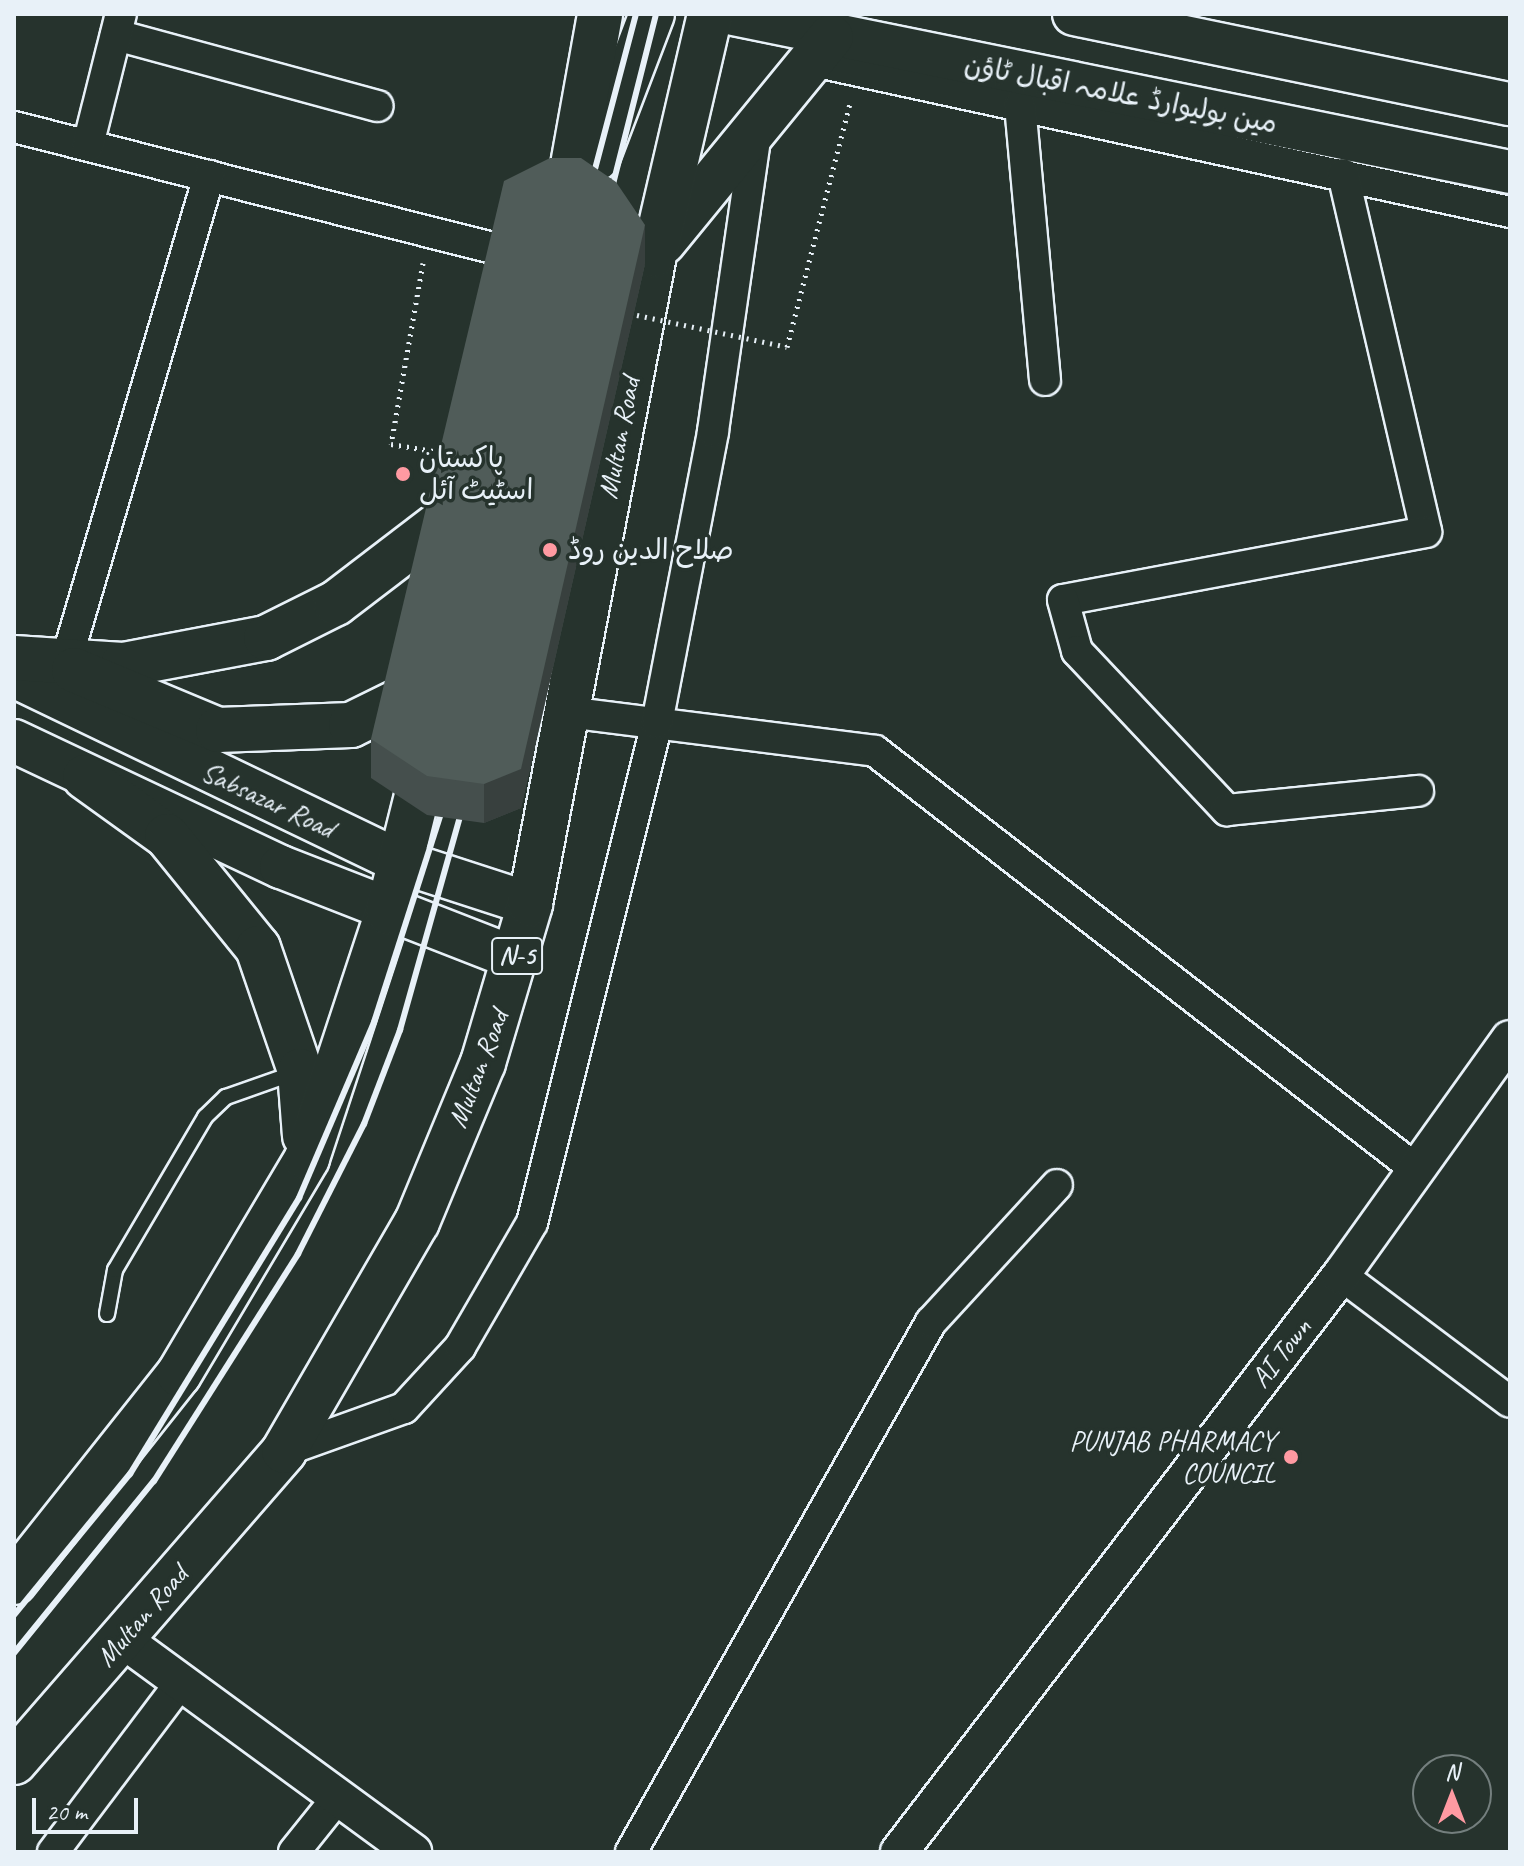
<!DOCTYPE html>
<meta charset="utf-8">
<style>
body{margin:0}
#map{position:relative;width:1524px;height:1866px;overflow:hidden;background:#26332d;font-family:Caveat,"Playpen Sans Arabic",sans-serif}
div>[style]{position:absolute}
.path>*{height:5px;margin-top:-2.5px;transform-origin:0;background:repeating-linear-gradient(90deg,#e8f1f8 0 2px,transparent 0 8px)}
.roads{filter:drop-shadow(2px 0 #e8f1f8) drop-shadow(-2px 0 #e8f1f8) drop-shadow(0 2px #e8f1f8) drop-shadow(0 -2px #e8f1f8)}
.service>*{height:14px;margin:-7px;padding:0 7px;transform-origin:7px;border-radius:7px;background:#26332d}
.minor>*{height:30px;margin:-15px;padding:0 15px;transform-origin:15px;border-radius:15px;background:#26332d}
.tertiary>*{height:36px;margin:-18px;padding:0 18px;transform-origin:18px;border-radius:18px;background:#26332d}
.secondary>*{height:42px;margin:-21px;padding:0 21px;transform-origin:21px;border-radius:21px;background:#26332d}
.primary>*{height:44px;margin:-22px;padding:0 22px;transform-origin:22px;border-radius:22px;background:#26332d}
.rail>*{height:6px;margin:-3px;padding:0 3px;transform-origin:3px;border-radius:3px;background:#e8f1f8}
.path-bridge>*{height:5px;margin-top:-2.5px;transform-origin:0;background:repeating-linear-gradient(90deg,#e8f1f8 0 2px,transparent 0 8px)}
.wall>*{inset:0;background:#454f4d}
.shaded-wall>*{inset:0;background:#38403e}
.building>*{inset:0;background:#505c59}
.dots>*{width:22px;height:22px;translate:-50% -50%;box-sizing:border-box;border:4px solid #26332d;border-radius:50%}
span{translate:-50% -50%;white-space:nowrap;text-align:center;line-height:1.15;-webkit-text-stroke:7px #26332d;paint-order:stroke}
.shield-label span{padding:2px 6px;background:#26332d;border:2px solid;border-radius:6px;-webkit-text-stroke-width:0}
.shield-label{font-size:26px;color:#e8f1f8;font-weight:700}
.street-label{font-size:28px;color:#e8f1f8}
.poi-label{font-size:28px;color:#e8f1f8}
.left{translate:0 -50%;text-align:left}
.right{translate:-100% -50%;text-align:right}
.frame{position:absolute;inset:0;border:16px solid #e8f1f8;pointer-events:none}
.north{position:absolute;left:1412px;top:1754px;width:80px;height:80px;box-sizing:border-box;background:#26332d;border:2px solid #747f7e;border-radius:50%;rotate:0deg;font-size:22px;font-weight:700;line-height:32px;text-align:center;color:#e8f1f8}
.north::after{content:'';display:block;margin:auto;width:28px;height:36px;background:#ff9aa2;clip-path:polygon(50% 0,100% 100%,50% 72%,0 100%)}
.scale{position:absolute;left:32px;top:1798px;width:106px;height:36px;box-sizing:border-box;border:4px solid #e8f1f8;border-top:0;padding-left:10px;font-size:24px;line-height:28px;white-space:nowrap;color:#e8f1f8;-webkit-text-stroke:6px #26332d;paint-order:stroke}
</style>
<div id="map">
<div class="path">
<i style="left:423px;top:263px;width:184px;rotate:100deg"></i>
<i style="left:391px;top:444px;width:55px;rotate:9.5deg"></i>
<i style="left:787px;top:347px;width:255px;rotate:-75.5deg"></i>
</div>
<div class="roads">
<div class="service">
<i style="left:107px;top:1314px;width:45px;rotate:-79.7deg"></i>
<i style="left:115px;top:1270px;width:178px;rotate:-59.5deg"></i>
<i style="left:205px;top:1117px;width:29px;rotate:-44deg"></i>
<i style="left:226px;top:1097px;width:72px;rotate:-19.4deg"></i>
</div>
<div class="minor">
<i style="left:116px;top:35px;width:271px;rotate:15.2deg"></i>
<i style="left:813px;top:61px;width:713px;rotate:12.22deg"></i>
<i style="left:1020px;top:105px;width:276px;rotate:84.8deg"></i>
<i style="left:14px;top:127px;width:530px;rotate:14.19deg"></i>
<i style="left:88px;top:145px;width:135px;rotate:-75.9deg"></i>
<i style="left:1343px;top:174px;width:367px;rotate:76.9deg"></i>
<i style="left:1426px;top:532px;width:369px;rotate:169.4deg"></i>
<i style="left:1063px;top:600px;width:53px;rotate:74.6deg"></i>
<i style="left:1077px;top:651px;width:219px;rotate:46.7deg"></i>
<i style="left:1227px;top:810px;width:192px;rotate:-5.7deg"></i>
<i style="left:65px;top:665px;width:510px;rotate:-73.59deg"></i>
<i style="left:567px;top:712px;width:310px;rotate:7.2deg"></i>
<i style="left:875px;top:751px;width:685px;rotate:37.71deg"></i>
<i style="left:1341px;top:1275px;width:211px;rotate:36.9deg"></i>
<i style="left:284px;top:1451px;width:127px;rotate:-19.7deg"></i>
<i style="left:404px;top:1408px;width:83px;rotate:-47.4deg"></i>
<i style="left:460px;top:1347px;width:143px;rotate:-59.9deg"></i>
<i style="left:532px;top:1223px;width:515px;rotate:-75.96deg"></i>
<i style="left:657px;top:723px;width:297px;rotate:-79.1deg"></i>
<i style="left:713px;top:431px;width:303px;rotate:-81.8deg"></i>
<i style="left:53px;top:1852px;width:213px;rotate:-53deg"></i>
<i style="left:294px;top:1852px;width:70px;rotate:-51.3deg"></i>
<i style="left:631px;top:1852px;width:609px;rotate:-60.49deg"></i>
<i style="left:931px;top:1322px;width:186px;rotate:-47.4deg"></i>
</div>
<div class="tertiary">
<i style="left:122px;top:1639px;width:361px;rotate:36.2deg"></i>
<i style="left:899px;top:1852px;width:727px;rotate:-52.55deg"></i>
<i style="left:1341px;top:1275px;width:290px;rotate:-54.4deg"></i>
</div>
<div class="secondary">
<i style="left:733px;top:14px;width:793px;rotate:11.49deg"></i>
<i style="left:1074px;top:14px;width:445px;rotate:11.7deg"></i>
<i style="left:14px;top:676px;width:429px;rotate:25.7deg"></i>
<i style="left:401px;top:862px;width:136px;rotate:18deg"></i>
<i style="left:14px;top:741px;width:295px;rotate:25.3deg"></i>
<i style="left:281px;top:867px;width:253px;rotate:21.3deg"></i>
</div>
<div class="primary">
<i style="left:597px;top:158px;width:154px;rotate:-69.1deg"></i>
<i style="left:564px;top:215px;width:204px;rotate:-79.8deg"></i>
<i style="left:663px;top:242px;width:265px;rotate:-50.7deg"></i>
<i style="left:14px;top:658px;width:109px;rotate:3.7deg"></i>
<i style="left:123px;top:665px;width:146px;rotate:-10.7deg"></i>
<i style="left:266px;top:638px;width:78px;rotate:-26.6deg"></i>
<i style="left:336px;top:603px;width:160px;rotate:-37.4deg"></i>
<i style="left:74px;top:670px;width:156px;rotate:22.6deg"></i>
<i style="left:218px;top:730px;width:133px;rotate:-2.2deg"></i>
<i style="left:351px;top:725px;width:77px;rotate:-26.2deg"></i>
<i style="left:420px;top:691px;width:13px;rotate:-58deg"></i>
<i style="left:85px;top:777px;width:101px;rotate:35.7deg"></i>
<i style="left:167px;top:836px;width:144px;rotate:50.9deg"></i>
<i style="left:258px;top:948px;width:130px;rotate:71.1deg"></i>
<i style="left:300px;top:1071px;width:65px;rotate:85.6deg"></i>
<i style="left:14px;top:1582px;width:265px;rotate:-51.6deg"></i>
<i style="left:179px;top:1374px;width:251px;rotate:-59.3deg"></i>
<i style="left:307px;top:1158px;width:259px;rotate:-71.8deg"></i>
<i style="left:388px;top:912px;width:166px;rotate:-76deg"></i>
<i style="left:14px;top:1762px;width:412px;rotate:-49deg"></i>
<i style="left:284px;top:1451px;width:265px;rotate:-59.9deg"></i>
<i style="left:417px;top:1222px;width:172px;rotate:-67.5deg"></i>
<i style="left:483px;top:1063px;width:166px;rotate:-73.5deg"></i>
<i style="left:530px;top:904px;width:661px;rotate:-79.18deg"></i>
<i style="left:654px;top:255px;width:247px;rotate:-76.9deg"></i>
</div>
</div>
<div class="rail">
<i style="left:590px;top:188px;width:180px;rotate:-75.2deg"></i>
<i style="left:609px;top:200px;width:192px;rotate:-75.8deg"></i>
<i style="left:14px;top:1615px;width:183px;rotate:-50.6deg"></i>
<i style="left:130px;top:1474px;width:324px;rotate:-58.5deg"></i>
<i style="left:299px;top:1198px;width:191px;rotate:-66.9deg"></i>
<i style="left:374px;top:1022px;width:238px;rotate:-72.2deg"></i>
<i style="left:14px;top:1653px;width:222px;rotate:-50.9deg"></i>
<i style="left:154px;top:1481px;width:269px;rotate:-57.6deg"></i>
<i style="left:298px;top:1254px;width:146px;rotate:-63.1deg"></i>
<i style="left:364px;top:1124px;width:101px;rotate:-69deg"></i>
<i style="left:400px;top:1030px;width:240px;rotate:-74.3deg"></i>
</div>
<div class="path-bridge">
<i style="left:637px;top:315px;width:153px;rotate:12deg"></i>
</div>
<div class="wall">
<i style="clip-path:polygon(645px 264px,521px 808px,484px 823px,427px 815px,371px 778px,371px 739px)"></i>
</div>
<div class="shaded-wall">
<i style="clip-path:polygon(645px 225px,645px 264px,521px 808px,484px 823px,484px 784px)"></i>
</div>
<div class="building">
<i style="clip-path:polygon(550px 158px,581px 158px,616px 182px,645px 225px,521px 769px,484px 784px,427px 776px,371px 739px,504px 181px)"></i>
</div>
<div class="dots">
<i style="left:403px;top:474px;background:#ff9aa2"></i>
<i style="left:550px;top:550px;background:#ff9aa2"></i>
<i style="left:1291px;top:1457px;background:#ff9aa2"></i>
</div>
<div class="shield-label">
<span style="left:517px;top:956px">N-5</span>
</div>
<div class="street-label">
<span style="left:1121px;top:94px;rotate:11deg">مین بولیوارڈ علامہ اقبال ٹاؤن</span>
<span style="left:619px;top:438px;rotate:-79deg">Multan Road</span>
<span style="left:268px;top:800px;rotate:25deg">Sabsazar Road</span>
<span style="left:478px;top:1069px;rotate:-69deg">Multan Road</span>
<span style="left:1281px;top:1353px;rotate:-52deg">AI Town</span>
<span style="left:142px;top:1616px;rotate:-49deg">Multan Road</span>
</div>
<div class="poi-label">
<span class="left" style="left:419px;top:474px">پاکستان<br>اسٹیٹ آئل</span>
<span class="left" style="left:568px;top:550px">صلاح الدین روڈ</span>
<span class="right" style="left:1275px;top:1457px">PUNJAB PHARMACY<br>COUNCIL</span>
</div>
<div class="frame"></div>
<div class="north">N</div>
<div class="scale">20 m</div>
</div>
